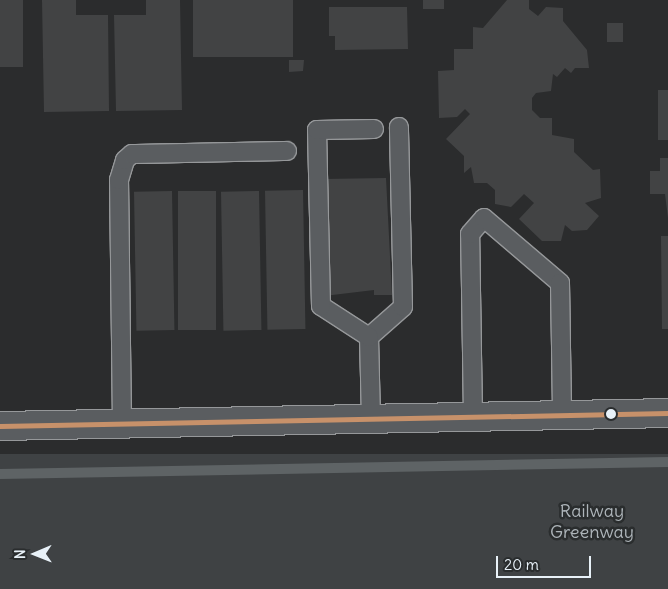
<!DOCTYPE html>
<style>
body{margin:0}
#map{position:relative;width:668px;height:589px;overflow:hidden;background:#2b2c2d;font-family:Delius,sans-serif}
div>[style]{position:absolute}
.green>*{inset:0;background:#3f4244;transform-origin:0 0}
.stream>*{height:10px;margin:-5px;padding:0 5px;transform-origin:5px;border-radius:5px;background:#5e6365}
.building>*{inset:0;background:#424344;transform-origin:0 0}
.roads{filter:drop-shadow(1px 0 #96989a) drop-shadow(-1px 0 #96989a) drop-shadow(0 1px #96989a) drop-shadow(0 -1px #96989a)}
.lane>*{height:18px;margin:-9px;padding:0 9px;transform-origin:9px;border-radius:9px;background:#5a5d60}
.secondary>*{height:28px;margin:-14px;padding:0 14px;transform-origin:14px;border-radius:14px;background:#5a5d60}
.bus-1>*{height:5px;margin:-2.5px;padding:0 2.5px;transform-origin:2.5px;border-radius:2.5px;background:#c7916a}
.dots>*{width:14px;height:14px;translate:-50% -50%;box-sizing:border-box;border:2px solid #2a2d2e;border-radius:50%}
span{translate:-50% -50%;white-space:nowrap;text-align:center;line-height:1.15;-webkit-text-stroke:5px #2a2d2e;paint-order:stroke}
.park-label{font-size:18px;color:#aeb5ba}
.north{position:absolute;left:10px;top:529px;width:50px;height:50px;-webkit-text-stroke:4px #2a2d2e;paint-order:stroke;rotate:269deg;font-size:14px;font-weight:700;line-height:20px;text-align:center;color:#e8f1f8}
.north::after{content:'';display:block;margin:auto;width:18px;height:22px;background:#e8f1f8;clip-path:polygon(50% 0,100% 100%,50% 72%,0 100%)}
.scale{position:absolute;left:496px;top:556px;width:95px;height:22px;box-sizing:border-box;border:2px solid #e8f1f8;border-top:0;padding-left:6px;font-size:15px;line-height:18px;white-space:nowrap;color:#e8f1f8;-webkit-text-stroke:4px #2a2d2e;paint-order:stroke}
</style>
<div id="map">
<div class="green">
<i style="left:668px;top:454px;width:135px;height:668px;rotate:90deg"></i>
</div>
<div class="stream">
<i style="left:0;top:474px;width:668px;rotate:-1.03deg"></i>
</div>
<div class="building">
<i style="left:0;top:0;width:23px;height:67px"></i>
<i style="clip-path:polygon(42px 0,76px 0,76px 15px,108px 15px,109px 111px,44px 112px)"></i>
<i style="clip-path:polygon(146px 0,180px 0,182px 110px,116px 111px,114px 15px,146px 15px)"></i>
<i style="left:193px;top:0;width:100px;height:57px"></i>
<i style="left:423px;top:0;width:21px;height:9px"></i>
<i style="clip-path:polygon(507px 0,529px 0,529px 9px,538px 16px,546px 7px,563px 8px,563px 21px,587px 50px,589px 68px,575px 68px,571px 73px,565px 68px,557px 77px,553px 74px,551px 91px,536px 93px,532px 98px,532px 110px,540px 118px,552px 118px,552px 135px,574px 139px,574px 152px,593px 170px,600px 169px,601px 198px,585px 203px,599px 216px,587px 230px,572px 231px,565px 225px,561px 241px,542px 241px,519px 219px,534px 203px,524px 194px,511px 207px,495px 204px,495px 190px,487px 183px,474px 183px,471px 167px,464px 173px,464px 156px,446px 139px,470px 114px,465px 109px,457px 117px,439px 118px,438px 71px,454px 70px,454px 49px,473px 49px,473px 27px,483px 28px)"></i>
<i style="clip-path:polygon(329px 7px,407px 7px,408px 49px,335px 50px,335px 36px,329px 36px)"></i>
<i style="left:623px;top:23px;width:19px;height:16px;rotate:90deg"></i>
<i style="clip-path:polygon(289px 60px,304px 60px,303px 71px,289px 72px)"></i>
<i style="left:658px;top:90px;width:10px;height:50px"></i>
<i style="clip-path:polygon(660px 158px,668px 158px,668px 218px,665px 194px,650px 194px,650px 171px,660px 171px)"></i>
<i style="clip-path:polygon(386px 178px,392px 295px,374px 295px,374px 290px,324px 296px,324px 179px)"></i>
<i style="left:303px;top:190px;width:139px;height:38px;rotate:89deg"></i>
<i style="left:172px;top:191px;width:139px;height:38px;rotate:89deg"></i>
<i style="left:178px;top:191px;width:38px;height:139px"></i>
<i style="left:259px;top:191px;width:139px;height:38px;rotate:89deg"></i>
<i style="clip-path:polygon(661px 236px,668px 236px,668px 329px,662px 329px)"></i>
</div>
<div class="roads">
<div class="lane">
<i style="left:369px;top:337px;width:45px;rotate:-41.4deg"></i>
<i style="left:403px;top:307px;width:180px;rotate:-91.3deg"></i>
<i style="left:473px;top:417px;width:183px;rotate:-90.9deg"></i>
<i style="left:470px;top:234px;width:21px;rotate:-49deg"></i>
<i style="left:484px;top:218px;width:100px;rotate:40.5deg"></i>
<i style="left:560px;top:283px;width:132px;rotate:89.1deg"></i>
<i style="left:371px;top:419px;width:82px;rotate:-91.4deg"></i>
<i style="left:369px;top:337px;width:57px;rotate:-147.1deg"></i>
<i style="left:321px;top:306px;width:176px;rotate:-91.3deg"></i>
<i style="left:317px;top:130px;width:57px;rotate:-1deg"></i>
<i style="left:122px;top:424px;width:244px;rotate:-90.7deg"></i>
<i style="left:119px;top:180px;width:21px;rotate:-73deg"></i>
<i style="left:125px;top:160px;width:9px;rotate:-41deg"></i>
<i style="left:132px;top:154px;width:155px;rotate:-1.1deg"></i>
</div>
<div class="secondary">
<i style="left:0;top:426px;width:668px;rotate:-1.11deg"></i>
</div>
</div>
<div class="bus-1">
<i style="left:0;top:426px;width:668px;rotate:-1.11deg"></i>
</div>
<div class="dots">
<i style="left:611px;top:414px;background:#e8f1f8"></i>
</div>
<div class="park-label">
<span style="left:592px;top:522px">Railway<br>Greenway</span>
</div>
<div class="north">N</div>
<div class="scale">20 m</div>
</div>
